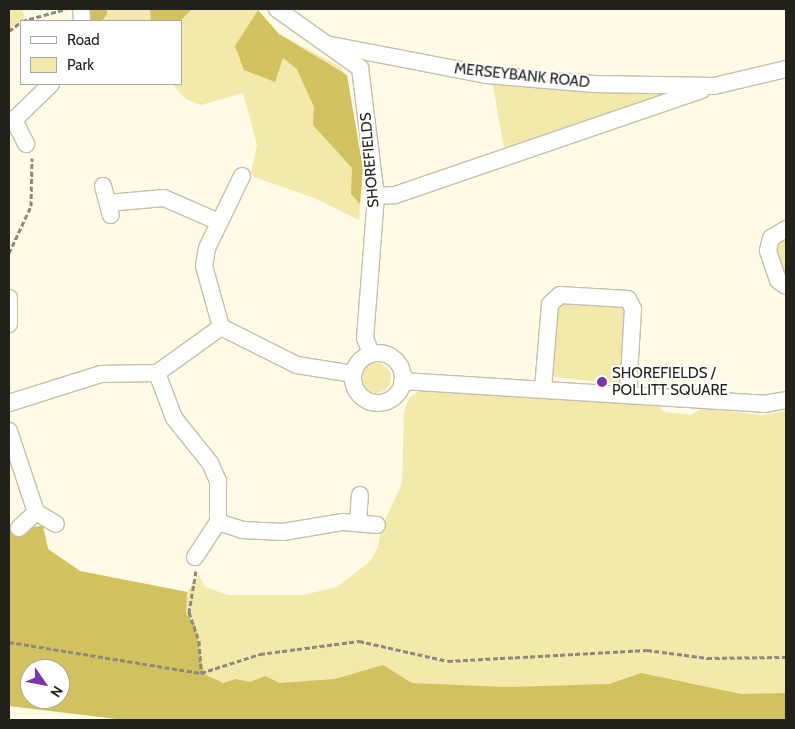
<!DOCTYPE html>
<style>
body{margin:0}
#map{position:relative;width:795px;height:729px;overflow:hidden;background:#fffbe6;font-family:Cabin,sans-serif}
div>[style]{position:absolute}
.green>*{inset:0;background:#f3e9aa}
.round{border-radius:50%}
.forest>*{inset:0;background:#d2c15f}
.path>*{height:3px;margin-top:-1.5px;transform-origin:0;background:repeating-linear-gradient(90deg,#8c897b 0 5px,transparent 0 7.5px)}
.roads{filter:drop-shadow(1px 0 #c3c0ac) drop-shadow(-1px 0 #c3c0ac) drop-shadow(0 1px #c3c0ac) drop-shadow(0 -1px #c3c0ac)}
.street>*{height:16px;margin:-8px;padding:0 8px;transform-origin:8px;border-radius:8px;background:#fff}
.street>.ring{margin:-8px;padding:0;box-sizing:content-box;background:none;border:16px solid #fff;border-radius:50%}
.dots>*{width:14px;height:14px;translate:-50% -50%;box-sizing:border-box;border:2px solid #fff;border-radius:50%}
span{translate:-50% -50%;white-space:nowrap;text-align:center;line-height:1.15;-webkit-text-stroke:4px #fff;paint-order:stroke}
.street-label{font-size:15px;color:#23221a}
.poi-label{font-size:15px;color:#23221a}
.left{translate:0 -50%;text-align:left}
.frame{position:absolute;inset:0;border:10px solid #23221a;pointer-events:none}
.legend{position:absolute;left:20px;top:20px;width:162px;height:65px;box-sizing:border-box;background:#fff;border:1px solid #a7a7a3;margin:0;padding:6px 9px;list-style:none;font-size:15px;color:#23221a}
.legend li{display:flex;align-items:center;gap:10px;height:25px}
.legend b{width:25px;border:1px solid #a7a7a3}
.north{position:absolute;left:20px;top:659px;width:50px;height:50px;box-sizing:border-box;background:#fff;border:1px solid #a7a7a3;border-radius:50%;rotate:123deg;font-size:14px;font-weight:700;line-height:20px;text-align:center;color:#23221a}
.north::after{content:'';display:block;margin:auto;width:18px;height:22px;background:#7c35a8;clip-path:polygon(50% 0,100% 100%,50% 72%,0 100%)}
</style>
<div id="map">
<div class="green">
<i style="clip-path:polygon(9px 9px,22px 9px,25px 17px,9px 29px)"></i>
<i style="clip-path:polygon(88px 9px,257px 9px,279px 34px,342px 68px,363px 169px,359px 220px,317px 199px,254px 177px,251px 173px,257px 145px,243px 93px,201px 105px,186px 99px,172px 84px,181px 84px,181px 21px,87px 21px)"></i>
<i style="clip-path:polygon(492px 81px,673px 93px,504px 148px)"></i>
<i style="clip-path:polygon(786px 237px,786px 276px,775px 246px)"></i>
<i style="clip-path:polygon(564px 301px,619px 305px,626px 311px,620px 384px,553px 377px,555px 310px)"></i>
<i class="round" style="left:361px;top:363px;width:30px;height:30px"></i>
<i style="clip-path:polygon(evenodd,419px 391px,659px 406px,664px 412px,691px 415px,702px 408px,762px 415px,786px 411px,786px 720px,125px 720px,9px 706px,9px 526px,22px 536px,32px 527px,43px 526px,48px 549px,80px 571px,187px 592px,199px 575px,205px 587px,228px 595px,303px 595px,337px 587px,369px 562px,378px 548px,381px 528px,402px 484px,404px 412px,409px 398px,419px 391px,30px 669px,60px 669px,60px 699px,30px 699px,30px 669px)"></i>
</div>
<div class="forest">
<i style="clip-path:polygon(88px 9px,107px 9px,107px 14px,102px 21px,87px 20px)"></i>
<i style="clip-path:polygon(150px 9px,192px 9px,180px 21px,151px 21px)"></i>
<i style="clip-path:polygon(258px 10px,279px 34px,347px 75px,363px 169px,360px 204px,351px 194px,352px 168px,313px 125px,314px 107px,297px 69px,283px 58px,275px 82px,244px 70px,235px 46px)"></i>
<i style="clip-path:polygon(evenodd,9px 526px,22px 536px,32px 527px,43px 526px,48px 549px,80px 571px,187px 592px,186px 614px,195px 625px,204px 674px,223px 683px,236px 679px,250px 682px,265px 676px,280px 683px,335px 679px,383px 665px,412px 683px,504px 687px,609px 684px,641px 673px,741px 694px,786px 693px,786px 720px,125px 720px,9px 706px,9px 526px,30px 669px,60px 669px,60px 699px,30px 699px,30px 669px)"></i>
</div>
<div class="path">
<i style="left:22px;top:21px;width:46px;rotate:-15.3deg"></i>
<i style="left:9px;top:31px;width:15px;rotate:-37deg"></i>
<i style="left:9px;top:253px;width:52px;rotate:-64.9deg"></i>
<i style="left:31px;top:206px;width:48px;rotate:-88.8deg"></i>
<i style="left:196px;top:571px;width:42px;rotate:99.7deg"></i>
<i style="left:189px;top:612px;width:31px;rotate:71deg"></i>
<i style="left:199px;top:641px;width:32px;rotate:86deg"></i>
<i style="left:9px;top:642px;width:194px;rotate:9.2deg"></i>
<i style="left:201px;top:673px;width:62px;rotate:-17.9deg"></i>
<i style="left:260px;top:654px;width:100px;rotate:-7.5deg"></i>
<i style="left:359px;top:641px;width:91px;rotate:12.7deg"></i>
<i style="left:448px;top:661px;width:199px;rotate:-3.2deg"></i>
<i style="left:647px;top:650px;width:61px;rotate:7.6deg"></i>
<i style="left:707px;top:658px;width:79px;rotate:-0.7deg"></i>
</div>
<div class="roads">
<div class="street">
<i style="left:81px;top:9px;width:12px;rotate:85deg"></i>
<i style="left:277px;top:9px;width:102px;rotate:35.4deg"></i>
<i style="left:360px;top:68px;width:129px;rotate:82.9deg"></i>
<i style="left:376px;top:196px;width:142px;rotate:94.4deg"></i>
<i style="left:365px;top:338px;width:17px;rotate:69deg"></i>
<i style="left:331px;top:45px;width:159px;rotate:10.9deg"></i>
<i style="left:487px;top:75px;width:107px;rotate:4.8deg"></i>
<i style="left:594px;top:84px;width:120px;rotate:1deg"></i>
<i style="left:714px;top:86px;width:74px;rotate:-13.3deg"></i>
<i style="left:9px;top:119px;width:5px;rotate:11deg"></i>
<i style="left:14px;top:120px;width:52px;rotate:-44.2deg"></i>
<i style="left:14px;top:120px;width:27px;rotate:63deg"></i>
<i style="left:242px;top:176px;width:80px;rotate:115.9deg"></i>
<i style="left:207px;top:248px;width:18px;rotate:99deg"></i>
<i style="left:204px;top:266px;width:63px;rotate:74.4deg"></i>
<i style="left:221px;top:327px;width:85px;rotate:26.6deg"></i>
<i style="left:297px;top:365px;width:57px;rotate:9.1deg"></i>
<i style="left:103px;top:186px;width:30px;rotate:75deg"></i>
<i style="left:376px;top:196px;width:19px;rotate:-3deg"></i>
<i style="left:395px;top:195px;width:324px;rotate:-18.9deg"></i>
<i style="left:108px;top:203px;width:56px;rotate:-5.1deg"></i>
<i style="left:164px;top:198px;width:60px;rotate:23.6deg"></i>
<i style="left:786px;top:229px;width:17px;rotate:149deg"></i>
<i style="left:771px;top:238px;width:13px;rotate:103deg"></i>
<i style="left:768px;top:251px;width:31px;rotate:71deg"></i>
<i style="left:778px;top:280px;width:10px;rotate:37deg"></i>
<i style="left:9px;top:298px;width:26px;rotate:90deg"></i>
<i class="ring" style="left:353px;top:353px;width:34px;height:34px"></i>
<i style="left:157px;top:373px;width:48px;rotate:69.3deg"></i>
<i style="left:174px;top:418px;width:58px;rotate:51.3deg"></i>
<i style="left:210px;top:463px;width:20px;rotate:66deg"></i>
<i style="left:218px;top:481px;width:41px;rotate:90deg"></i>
<i style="left:218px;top:522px;width:42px;rotate:123.3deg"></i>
<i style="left:402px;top:381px;width:363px;rotate:3.6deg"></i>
<i style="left:764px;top:404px;width:22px;rotate:-10deg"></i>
<i style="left:543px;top:389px;width:85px;rotate:-85.3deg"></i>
<i style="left:550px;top:304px;width:13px;rotate:-42deg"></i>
<i style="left:560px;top:295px;width:68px;rotate:3.4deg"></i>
<i style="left:628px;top:299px;width:11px;rotate:63deg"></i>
<i style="left:633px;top:309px;width:85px;rotate:93.4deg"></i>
<i style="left:9px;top:403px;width:96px;rotate:-17.5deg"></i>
<i style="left:101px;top:374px;width:56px;rotate:-1deg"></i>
<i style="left:157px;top:373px;width:79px;rotate:-35.7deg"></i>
<i style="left:9px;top:431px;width:85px;rotate:71.6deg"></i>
<i style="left:36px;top:512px;width:23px;rotate:31deg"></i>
<i style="left:218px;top:522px;width:25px;rotate:18deg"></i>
<i style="left:242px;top:530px;width:41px;rotate:2.8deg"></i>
<i style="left:283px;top:532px;width:61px;rotate:-9.5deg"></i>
<i style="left:343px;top:522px;width:34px;rotate:5deg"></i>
<i style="left:358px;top:522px;width:27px;rotate:-86deg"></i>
<i style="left:19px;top:528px;width:23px;rotate:-43deg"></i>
</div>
</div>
<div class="dots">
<i style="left:602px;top:382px;background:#7c35a8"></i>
</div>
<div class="street-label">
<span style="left:522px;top:76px;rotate:6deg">MERSEYBANK ROAD</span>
<span style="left:370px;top:160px;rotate:-95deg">SHOREFIELDS</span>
</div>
<div class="poi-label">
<span class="left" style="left:612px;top:382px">SHOREFIELDS /<br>POLLITT SQUARE</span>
</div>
<div class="frame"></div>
<ul class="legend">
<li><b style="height:6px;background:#fff"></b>Road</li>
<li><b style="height:14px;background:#f3e9aa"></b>Park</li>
</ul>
<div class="north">N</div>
</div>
